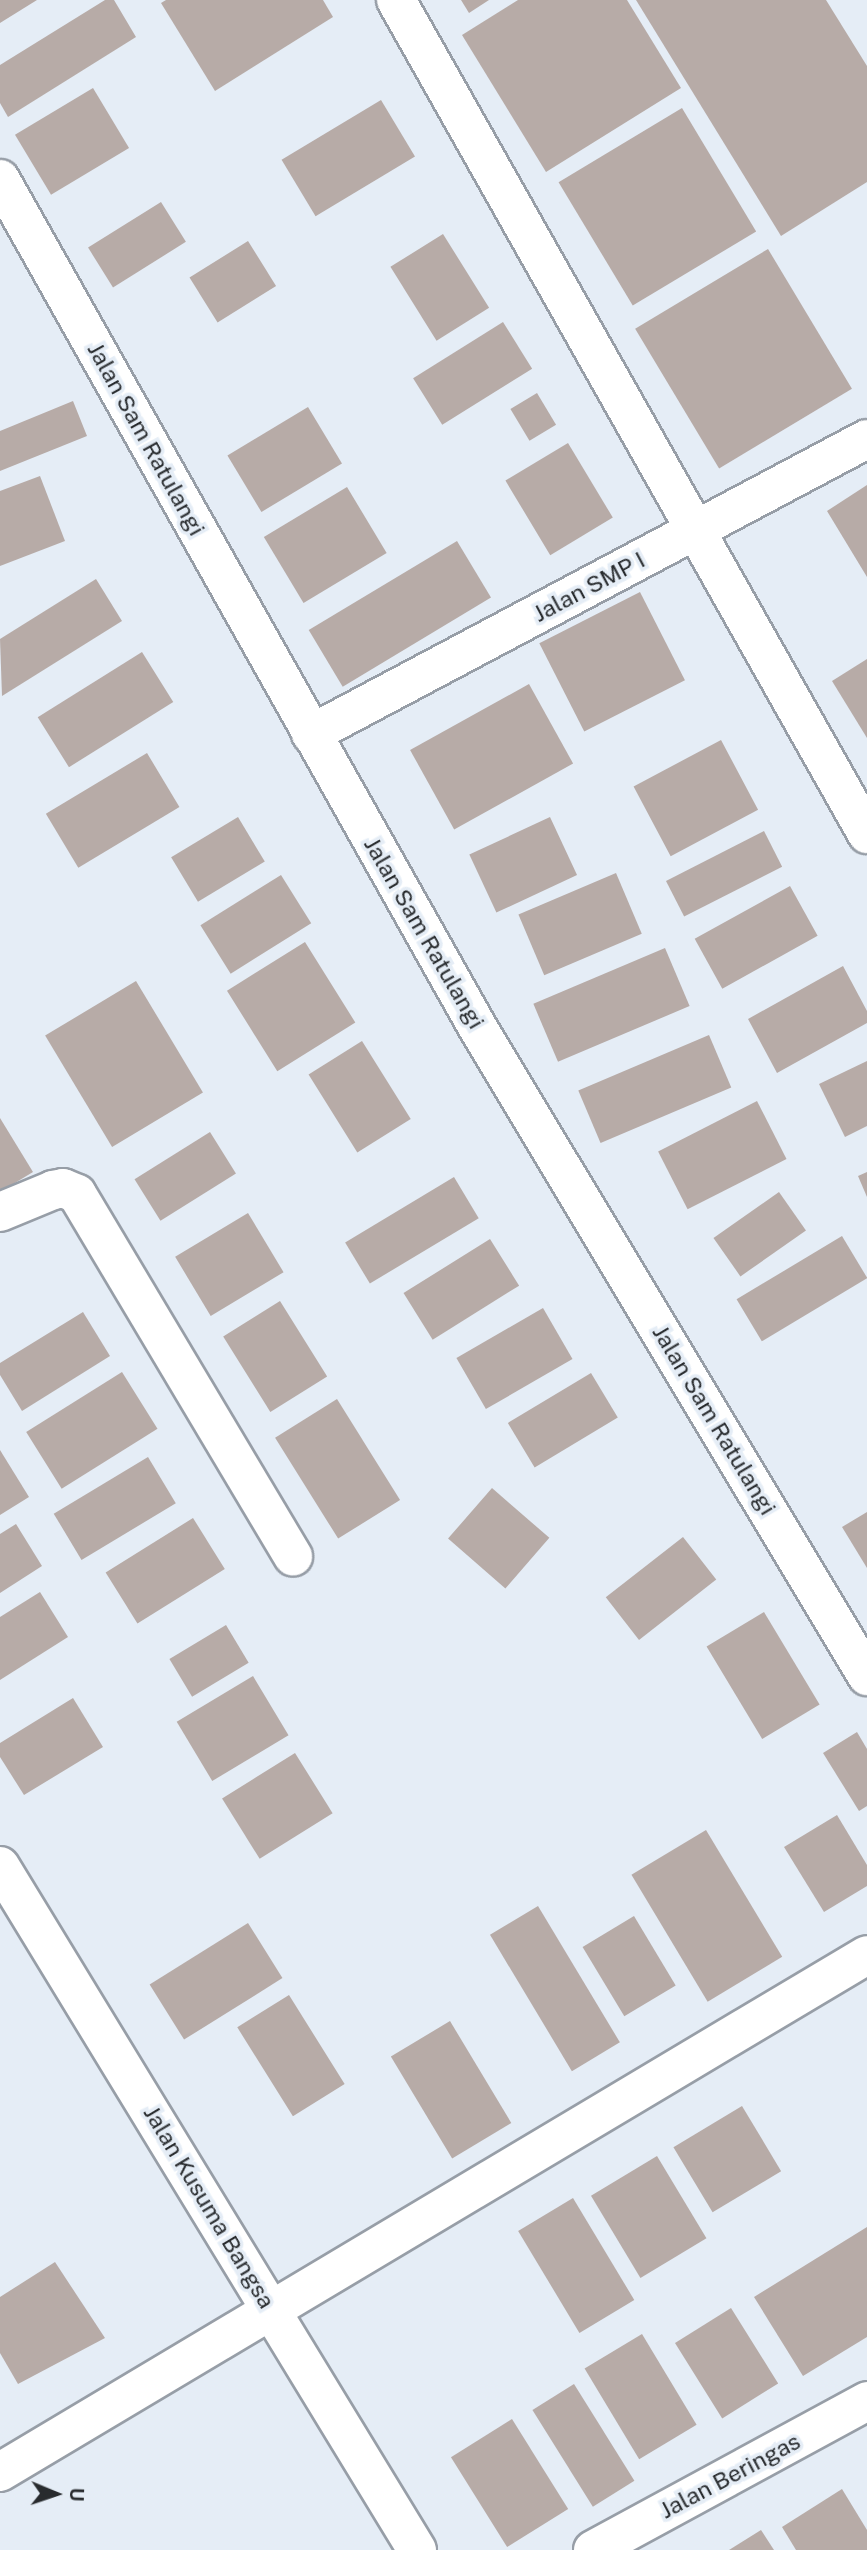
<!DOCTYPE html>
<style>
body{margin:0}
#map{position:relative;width:867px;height:2550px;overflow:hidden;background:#e5edf6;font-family:"Public Sans",sans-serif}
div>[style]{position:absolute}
.building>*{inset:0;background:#b7aba7;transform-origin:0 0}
.roads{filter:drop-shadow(2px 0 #979ea7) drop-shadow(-2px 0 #979ea7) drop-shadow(0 2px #979ea7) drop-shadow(0 -2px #979ea7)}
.minor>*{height:38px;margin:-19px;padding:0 19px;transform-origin:19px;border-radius:19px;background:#fff}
span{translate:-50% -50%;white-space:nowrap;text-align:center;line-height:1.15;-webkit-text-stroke:7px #e5edf6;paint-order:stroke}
.street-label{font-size:23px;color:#282b2e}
.north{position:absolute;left:21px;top:2459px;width:70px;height:70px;-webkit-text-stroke:5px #e5edf6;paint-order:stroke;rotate:92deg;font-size:19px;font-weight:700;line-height:28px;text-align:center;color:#282b2e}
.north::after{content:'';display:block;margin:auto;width:24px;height:32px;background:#282b2e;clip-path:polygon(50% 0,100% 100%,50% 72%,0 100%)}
</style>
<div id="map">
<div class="building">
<i style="clip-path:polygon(0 0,37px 0,0 23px)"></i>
<i style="clip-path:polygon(105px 0,114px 0,136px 37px,8px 117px,0 103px,0 65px)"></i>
<i style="clip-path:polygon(166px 0,323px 0,333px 17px,215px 91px,161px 3px)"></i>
<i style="clip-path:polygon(461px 0,489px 0,469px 13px)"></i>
<i style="clip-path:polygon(518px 0,627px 0,681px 88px,546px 172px,462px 35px)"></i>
<i style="clip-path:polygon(636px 0,826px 0,867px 66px,867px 182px,781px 236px)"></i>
<i style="left:93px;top:88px;width:70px;height:91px;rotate:59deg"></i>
<i style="left:381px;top:100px;width:66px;height:116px;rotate:59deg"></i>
<i style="left:682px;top:108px;width:144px;height:144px;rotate:59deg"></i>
<i style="left:161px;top:202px;width:47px;height:86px;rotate:58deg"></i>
<i style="left:443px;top:234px;width:87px;height:62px;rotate:58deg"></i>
<i style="left:248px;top:241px;width:53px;height:69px;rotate:58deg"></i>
<i style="left:768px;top:249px;width:163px;height:155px;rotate:59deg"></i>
<i style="left:503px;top:322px;width:55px;height:106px;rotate:58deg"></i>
<i style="left:537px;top:393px;width:37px;height:31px;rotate:59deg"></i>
<i style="clip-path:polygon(73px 401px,87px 436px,0 471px,0 431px)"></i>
<i style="left:308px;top:407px;width:66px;height:94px;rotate:59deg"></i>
<i style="left:568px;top:443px;width:87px;height:73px;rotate:59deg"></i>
<i style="clip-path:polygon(40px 476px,65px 541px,0 566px,0 491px)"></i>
<i style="clip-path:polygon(867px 485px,867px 577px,827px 511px)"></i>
<i style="left:347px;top:487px;width:77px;height:97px;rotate:59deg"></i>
<i style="left:457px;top:541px;width:66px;height:173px;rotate:59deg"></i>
<i style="clip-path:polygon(96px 579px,122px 621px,2px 696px,0 639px)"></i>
<i style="left:640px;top:592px;width:99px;height:113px;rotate:63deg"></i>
<i style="left:142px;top:652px;width:59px;height:123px;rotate:58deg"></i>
<i style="clip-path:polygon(867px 659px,867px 738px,832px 681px)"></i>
<i style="left:529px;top:684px;width:91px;height:136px;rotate:61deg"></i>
<i style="left:721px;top:740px;width:79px;height:99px;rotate:62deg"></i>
<i style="left:147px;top:753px;width:63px;height:118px;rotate:59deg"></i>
<i style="left:238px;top:817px;width:52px;height:78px;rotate:59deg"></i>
<i style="left:550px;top:817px;width:64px;height:89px;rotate:65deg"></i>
<i style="left:764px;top:831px;width:40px;height:110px;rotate:63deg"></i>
<i style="left:616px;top:873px;width:66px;height:106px;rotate:67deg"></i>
<i style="left:281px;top:875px;width:57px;height:95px;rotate:58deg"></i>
<i style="left:790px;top:886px;width:57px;height:109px;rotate:61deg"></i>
<i style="left:305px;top:942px;width:95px;height:92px;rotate:58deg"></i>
<i style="left:665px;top:948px;width:63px;height:143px;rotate:67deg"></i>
<i style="clip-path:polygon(843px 966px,867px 1011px,867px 1023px,777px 1073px,748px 1019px)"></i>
<i style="left:136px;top:981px;width:130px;height:106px;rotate:59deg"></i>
<i style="left:709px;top:1035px;width:57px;height:142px;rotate:67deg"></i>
<i style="left:362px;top:1041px;width:92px;height:63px;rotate:58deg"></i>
<i style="clip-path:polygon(867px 1061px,867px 1126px,845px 1137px,819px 1084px)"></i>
<i style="left:757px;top:1101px;width:65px;height:111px;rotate:63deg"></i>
<i style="clip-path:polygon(0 1118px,33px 1172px,0 1192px)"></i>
<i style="left:210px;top:1132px;width:49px;height:89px;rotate:58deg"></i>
<i style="clip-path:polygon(867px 1172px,867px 1197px,858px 1176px)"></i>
<i style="left:454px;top:1177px;width:48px;height:127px;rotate:59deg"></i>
<i style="left:779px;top:1192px;width:47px;height:80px;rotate:55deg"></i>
<i style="left:248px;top:1213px;width:69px;height:85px;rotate:59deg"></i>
<i style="left:842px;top:1236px;width:49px;height:123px;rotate:59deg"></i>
<i style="left:490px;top:1239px;width:55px;height:102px;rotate:58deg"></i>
<i style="left:280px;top:1301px;width:89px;height:67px;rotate:58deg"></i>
<i style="left:543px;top:1308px;width:59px;height:100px;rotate:60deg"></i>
<i style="clip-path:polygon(83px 1312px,110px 1356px,22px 1411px,0 1375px,0 1363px)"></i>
<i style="left:122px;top:1372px;width:67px;height:113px;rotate:58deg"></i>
<i style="left:591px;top:1373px;width:52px;height:97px;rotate:59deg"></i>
<i style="left:337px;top:1399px;width:119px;height:73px;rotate:58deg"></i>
<i style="clip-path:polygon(0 1450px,29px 1497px,0 1515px)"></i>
<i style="left:148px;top:1457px;width:54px;height:110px;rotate:59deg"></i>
<i style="left:492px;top:1488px;width:76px;height:67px;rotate:41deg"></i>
<i style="clip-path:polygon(867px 1512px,867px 1568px,842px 1527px)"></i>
<i style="left:193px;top:1518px;width:60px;height:103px;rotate:58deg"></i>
<i style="clip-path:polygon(16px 1524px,42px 1566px,0 1593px,0 1534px)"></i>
<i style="left:683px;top:1537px;width:54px;height:98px;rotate:52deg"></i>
<i style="clip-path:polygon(40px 1592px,68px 1637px,0 1680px,0 1617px)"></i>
<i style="left:764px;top:1612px;width:108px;height:67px;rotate:59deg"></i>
<i style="left:226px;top:1625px;width:44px;height:66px;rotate:59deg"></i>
<i style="left:253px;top:1676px;width:69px;height:89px;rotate:59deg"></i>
<i style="clip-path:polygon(73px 1698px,103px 1747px,24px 1795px,0 1757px,0 1743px)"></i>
<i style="clip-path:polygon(857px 1732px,867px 1749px,867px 1806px,859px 1811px,823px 1753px)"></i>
<i style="left:295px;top:1753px;width:71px;height:86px;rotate:58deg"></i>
<i style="clip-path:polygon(837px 1815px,867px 1865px,867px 1886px,824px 1912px,784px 1847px)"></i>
<i style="left:706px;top:1830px;width:148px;height:87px;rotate:59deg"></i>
<i style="left:538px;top:1906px;width:159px;height:56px;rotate:59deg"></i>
<i style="left:634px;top:1916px;width:81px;height:60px;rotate:59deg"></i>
<i style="left:248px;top:1923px;width:65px;height:116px;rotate:58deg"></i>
<i style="left:289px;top:1995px;width:105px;height:61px;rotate:58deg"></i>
<i style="left:450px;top:2021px;width:119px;height:69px;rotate:59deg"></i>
<i style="left:742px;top:2106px;width:76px;height:80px;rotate:59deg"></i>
<i style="left:657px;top:2156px;width:96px;height:77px;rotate:59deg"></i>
<i style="left:573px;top:2198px;width:119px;height:64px;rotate:59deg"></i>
<i style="clip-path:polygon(867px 2227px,867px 2337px,803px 2376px,754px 2297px)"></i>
<i style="clip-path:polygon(55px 2262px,105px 2338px,18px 2384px,0 2353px,0 2297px)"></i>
<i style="left:731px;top:2308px;width:89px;height:66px;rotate:58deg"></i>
<i style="left:642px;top:2334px;width:106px;height:67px;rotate:59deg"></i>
<i style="left:574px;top:2384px;width:114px;height:49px;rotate:58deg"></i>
<i style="left:512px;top:2419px;width:106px;height:72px;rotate:58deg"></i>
<i style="clip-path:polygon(842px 2489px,867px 2530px,867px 2550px,796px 2550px,782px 2527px)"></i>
<i style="clip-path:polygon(761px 2530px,774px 2550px,729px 2550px)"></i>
</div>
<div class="roads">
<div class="minor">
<i style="left:396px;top:0;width:958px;rotate:60.54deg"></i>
<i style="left:0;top:179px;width:974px;rotate:60.62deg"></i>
<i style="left:478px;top:1028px;width:756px;rotate:59.02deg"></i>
<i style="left:311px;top:734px;width:629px;rotate:-27.95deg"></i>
<i style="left:0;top:1212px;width:57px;rotate:-22.5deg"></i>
<i style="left:53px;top:1190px;width:10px;rotate:-11deg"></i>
<i style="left:63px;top:1188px;width:15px;rotate:23deg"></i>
<i style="left:77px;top:1194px;width:422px;rotate:59.2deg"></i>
<i style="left:0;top:1866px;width:801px;rotate:58.63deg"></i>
<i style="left:0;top:2472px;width:1009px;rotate:-30.81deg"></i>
<i style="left:593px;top:2550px;width:312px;rotate:-28.5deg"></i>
</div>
</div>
<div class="street-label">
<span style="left:146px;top:439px;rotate:61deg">Jalan Sam Ratulangi</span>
<span style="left:589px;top:587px;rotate:-28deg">Jalan SMP I</span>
<span style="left:424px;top:933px;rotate:60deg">Jalan Sam Ratulangi</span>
<span style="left:714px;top:1420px;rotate:59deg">Jalan Sam Ratulangi</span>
<span style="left:209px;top:2207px;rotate:59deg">Jalan Kusuma Bangsa</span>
<span style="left:730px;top:2476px;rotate:-28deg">Jalan Beringas</span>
</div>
<div class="north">U</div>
</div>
